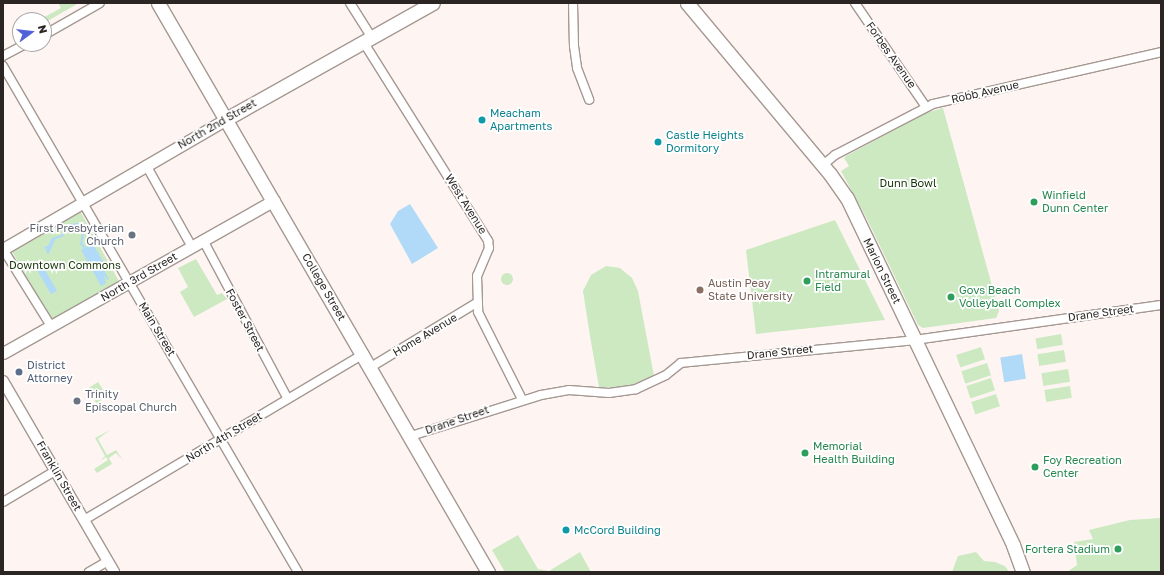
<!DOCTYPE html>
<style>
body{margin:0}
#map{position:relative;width:1164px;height:575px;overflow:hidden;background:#fef5f2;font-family:"Golos Text",sans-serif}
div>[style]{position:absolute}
.green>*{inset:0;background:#cce9c2;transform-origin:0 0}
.round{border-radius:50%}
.water>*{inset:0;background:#b0daf7;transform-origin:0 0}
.stream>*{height:2px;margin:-1px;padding:0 1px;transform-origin:1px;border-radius:1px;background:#b0daf7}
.roads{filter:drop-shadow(1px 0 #a59892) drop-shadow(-1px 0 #a59892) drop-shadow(0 1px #a59892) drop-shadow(0 -1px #a59892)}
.minor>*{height:8px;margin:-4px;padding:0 4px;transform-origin:4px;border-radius:4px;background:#fff}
.tertiary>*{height:10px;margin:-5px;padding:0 5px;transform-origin:5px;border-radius:5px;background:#fff}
.secondary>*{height:11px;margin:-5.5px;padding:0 5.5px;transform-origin:5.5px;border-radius:5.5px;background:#fff}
.primary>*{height:13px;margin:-6.5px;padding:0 6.5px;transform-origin:6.5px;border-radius:6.5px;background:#fff}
.dots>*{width:11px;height:11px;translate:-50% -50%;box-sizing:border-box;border:2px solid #fff;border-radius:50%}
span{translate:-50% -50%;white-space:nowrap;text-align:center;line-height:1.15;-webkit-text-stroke:3.5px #fff;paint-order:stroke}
.street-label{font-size:11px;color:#2b2624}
.culture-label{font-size:11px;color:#0d838f}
.left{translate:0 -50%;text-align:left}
.park-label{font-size:11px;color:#163408}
.leisure-label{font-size:11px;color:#27864d}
.right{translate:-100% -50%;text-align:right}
.worship-label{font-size:11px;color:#5b616d}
.education-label{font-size:11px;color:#785e54}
.service-label{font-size:11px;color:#4e5e75}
.frame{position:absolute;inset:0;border:4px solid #2b2624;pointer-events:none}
.north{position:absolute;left:12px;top:12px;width:40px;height:40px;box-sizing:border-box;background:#fff;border:1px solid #aaa8a7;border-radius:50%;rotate:75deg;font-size:11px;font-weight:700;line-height:16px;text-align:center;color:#2b2624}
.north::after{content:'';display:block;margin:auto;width:14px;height:18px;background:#5162d8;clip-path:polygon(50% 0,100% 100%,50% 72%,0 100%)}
</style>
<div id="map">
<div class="green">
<i style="clip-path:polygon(58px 3px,79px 3px,44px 23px,44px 20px,39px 20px,61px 8px)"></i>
<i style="clip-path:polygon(943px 108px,999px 311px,996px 318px,923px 328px,918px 325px,867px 219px,841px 171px,849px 166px,844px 158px,846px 156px,926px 113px)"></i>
<i style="left:80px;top:211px;width:81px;height:79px;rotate:61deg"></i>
<i style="clip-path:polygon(835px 220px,885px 320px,756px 334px,746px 250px)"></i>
<i style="clip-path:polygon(196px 259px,217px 295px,222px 293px,227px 299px,194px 317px,180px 292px,188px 287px,178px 268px)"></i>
<i style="clip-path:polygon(606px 266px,620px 268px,632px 278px,638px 291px,654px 376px,626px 387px,599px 387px,590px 336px,583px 291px,591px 275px)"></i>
<i class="round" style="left:501px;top:273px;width:12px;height:12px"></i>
<i style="left:1061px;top:334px;width:11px;height:26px;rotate:80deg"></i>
<i style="left:981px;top:347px;width:13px;height:26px;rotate:72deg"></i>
<i style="left:1064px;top:350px;width:12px;height:27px;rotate:81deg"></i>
<i style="left:987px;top:363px;width:13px;height:27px;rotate:72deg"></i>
<i style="left:1068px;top:369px;width:13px;height:27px;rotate:81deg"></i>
<i style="left:991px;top:378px;width:13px;height:26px;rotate:72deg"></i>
<i style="left:98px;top:382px;width:17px;height:13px;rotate:57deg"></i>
<i style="left:1070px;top:386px;width:12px;height:26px;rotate:81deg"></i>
<i style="left:996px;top:394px;width:13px;height:26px;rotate:72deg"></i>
<i style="clip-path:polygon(110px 430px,98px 439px,107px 455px,116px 450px,123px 460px,116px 453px,109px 458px,112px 464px,97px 473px,94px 469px,108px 460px,106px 457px,100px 461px,105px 456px,95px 438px)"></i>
<i style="clip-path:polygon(1161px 518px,1161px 572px,1067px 572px,1077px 565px,1074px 542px,1093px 539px,1089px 530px,1130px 520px)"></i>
<i style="clip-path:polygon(518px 535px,538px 569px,549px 571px,580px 552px,591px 572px,505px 572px,492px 550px)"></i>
<i style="clip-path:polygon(976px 552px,984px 561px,995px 562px,1005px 566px,1009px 572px,952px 572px,958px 556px)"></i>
</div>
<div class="water">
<i style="clip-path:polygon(410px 204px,438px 248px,412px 264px,390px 224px,398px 211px)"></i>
<i style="clip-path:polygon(93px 244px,107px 268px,104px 271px,98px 269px,91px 262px,94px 267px,103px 272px,106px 283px,101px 286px,81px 250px,84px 248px,89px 251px,92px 260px,91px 252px,85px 248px)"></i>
<i style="left:41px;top:263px;width:32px;height:7px;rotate:60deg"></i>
<i style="left:1022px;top:354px;width:25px;height:22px;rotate:81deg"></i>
</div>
<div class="stream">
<i style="left:45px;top:248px;width:5px;rotate:-22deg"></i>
<i style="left:47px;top:251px;width:13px;rotate:-67deg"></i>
<i style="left:52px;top:239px;width:10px;rotate:-17deg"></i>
<i style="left:62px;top:236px;width:13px;rotate:-58deg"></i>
<i style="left:69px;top:225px;width:9px;rotate:-6deg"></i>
<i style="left:78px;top:224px;width:10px;rotate:61deg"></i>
<i style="left:83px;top:233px;width:11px;rotate:100deg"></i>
<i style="left:81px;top:244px;width:13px;rotate:42deg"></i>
<i style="left:91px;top:253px;width:12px;rotate:81deg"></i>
<i style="left:93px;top:265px;width:12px;rotate:31deg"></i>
<i style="left:103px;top:271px;width:9px;rotate:58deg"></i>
<i style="left:48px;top:253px;width:17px;rotate:-65deg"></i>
</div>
<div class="roads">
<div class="minor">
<i style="left:350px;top:3px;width:41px;rotate:57.8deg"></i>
<i style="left:573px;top:3px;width:43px;rotate:88.7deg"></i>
<i style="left:574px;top:46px;width:22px;rotate:82deg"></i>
<i style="left:577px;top:68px;width:34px;rotate:69deg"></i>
<i style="left:855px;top:3px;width:126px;rotate:55.7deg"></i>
<i style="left:44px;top:35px;width:64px;rotate:-29.7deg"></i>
<i style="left:364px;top:43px;width:234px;rotate:57.9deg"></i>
<i style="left:488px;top:241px;width:7px;rotate:82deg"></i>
<i style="left:489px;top:248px;width:30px;rotate:113deg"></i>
<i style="left:477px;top:276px;width:36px;rotate:88deg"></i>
<i style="left:478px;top:312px;width:97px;rotate:63.2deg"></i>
<i style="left:3px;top:56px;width:26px;rotate:-28deg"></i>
<i style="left:3px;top:66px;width:586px;rotate:59.76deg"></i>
<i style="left:146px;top:165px;width:94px;rotate:60.7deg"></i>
<i style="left:823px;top:165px;width:16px;rotate:-40deg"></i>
<i style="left:835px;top:155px;width:110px;rotate:-27.5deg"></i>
<i style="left:933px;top:104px;width:234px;rotate:-12.8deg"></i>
<i style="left:203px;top:240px;width:180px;rotate:61.9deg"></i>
<i style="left:3px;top:249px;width:91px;rotate:58.1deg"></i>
<i style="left:371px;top:367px;width:125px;rotate:-31.3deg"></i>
<i style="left:411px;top:436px;width:136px;rotate:-17.5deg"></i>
<i style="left:541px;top:395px;width:28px;rotate:-10deg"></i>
<i style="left:569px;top:390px;width:40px;rotate:4.3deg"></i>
<i style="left:609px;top:393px;width:27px;rotate:-8deg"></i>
<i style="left:636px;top:389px;width:33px;rotate:-25deg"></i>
<i style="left:666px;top:375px;width:19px;rotate:-39deg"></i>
<i style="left:681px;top:363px;width:235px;rotate:-5.6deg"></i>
<i style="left:915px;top:340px;width:248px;rotate:-8.1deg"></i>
<i style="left:3px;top:502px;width:61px;rotate:-30.8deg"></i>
<i style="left:84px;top:520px;width:326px;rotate:-30.7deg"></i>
<i style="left:89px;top:572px;width:22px;rotate:-30deg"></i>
</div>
<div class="tertiary">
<i style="left:3px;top:381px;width:221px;rotate:59.8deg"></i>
</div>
<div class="secondary">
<i style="left:3px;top:249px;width:258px;rotate:-30.2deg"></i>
<i style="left:3px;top:353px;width:311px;rotate:-29.4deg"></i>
</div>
<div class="primary">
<i style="left:158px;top:3px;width:658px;rotate:59.89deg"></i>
<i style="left:687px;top:3px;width:223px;rotate:50.1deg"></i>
<i style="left:830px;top:174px;width:29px;rotate:55deg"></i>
<i style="left:847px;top:198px;width:385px;rotate:64.4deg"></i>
<i style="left:1013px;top:545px;width:29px;rotate:70deg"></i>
<i style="left:226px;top:119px;width:237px;rotate:-29.3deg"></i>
</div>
</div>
<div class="dots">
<i style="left:482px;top:120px;background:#0f9aa8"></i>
<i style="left:658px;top:142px;background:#0f9aa8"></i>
<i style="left:1034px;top:202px;background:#2e9e5b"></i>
<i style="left:132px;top:235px;background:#6b7280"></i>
<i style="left:807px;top:281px;background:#2e9e5b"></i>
<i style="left:700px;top:290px;background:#8d6e63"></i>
<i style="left:951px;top:297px;background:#2e9e5b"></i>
<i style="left:19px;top:372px;background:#5c6f8a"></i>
<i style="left:77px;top:401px;background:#6b7280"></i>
<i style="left:805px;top:453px;background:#2e9e5b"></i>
<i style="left:1035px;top:467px;background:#2e9e5b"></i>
<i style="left:566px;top:530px;background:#0f9aa8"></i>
<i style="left:1118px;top:549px;background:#2e9e5b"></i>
</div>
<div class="street-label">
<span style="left:891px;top:55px;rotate:55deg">Forbes Avenue</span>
<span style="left:985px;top:92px;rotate:-13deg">Robb Avenue</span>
<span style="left:217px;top:124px;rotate:-30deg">North 2nd Street</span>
<span style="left:466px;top:204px;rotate:58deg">West Avenue</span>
<span style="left:882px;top:271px;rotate:64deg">Marion Street</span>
<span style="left:139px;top:277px;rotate:-30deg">North 3rd Street</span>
<span style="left:324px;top:287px;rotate:60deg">College Street</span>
<span style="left:1101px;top:313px;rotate:-8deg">Drane Street</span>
<span style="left:245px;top:320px;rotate:62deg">Foster Street</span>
<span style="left:157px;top:329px;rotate:59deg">Main Street</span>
<span style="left:425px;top:335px;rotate:-31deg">Home Avenue</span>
<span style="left:780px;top:352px;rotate:-6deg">Drane Street</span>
<span style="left:457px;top:420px;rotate:-19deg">Drane Street</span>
<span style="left:224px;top:437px;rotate:-31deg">North 4th Street</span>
<span style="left:59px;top:476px;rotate:60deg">Franklin Street</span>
</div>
<div class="culture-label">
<span class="left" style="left:490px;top:120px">Meacham<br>Apartments</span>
<span class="left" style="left:666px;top:142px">Castle Heights<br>Dormitory</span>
<span class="left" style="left:574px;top:530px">McCord Building</span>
</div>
<div class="park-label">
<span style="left:908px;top:183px">Dunn Bowl</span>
<span style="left:65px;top:265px">Downtown Commons</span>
</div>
<div class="leisure-label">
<span class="left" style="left:1042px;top:202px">Winfield<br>Dunn Center</span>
<span class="left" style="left:815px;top:281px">Intramural<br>Field</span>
<span class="left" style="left:959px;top:297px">Govs Beach<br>Volleyball Complex</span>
<span class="left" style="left:813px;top:453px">Memorial<br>Health Building</span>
<span class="left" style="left:1043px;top:467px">Foy Recreation<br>Center</span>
<span class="right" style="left:1110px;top:549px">Fortera Stadium</span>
</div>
<div class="worship-label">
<span class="right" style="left:124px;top:235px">First Presbyterian<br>Church</span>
<span class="left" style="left:85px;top:401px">Trinity<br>Episcopal Church</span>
</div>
<div class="education-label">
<span class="left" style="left:708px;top:290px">Austin Peay<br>State University</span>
</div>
<div class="service-label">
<span class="left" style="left:27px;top:372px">District<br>Attorney</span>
</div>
<div class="frame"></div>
<div class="north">N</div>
</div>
